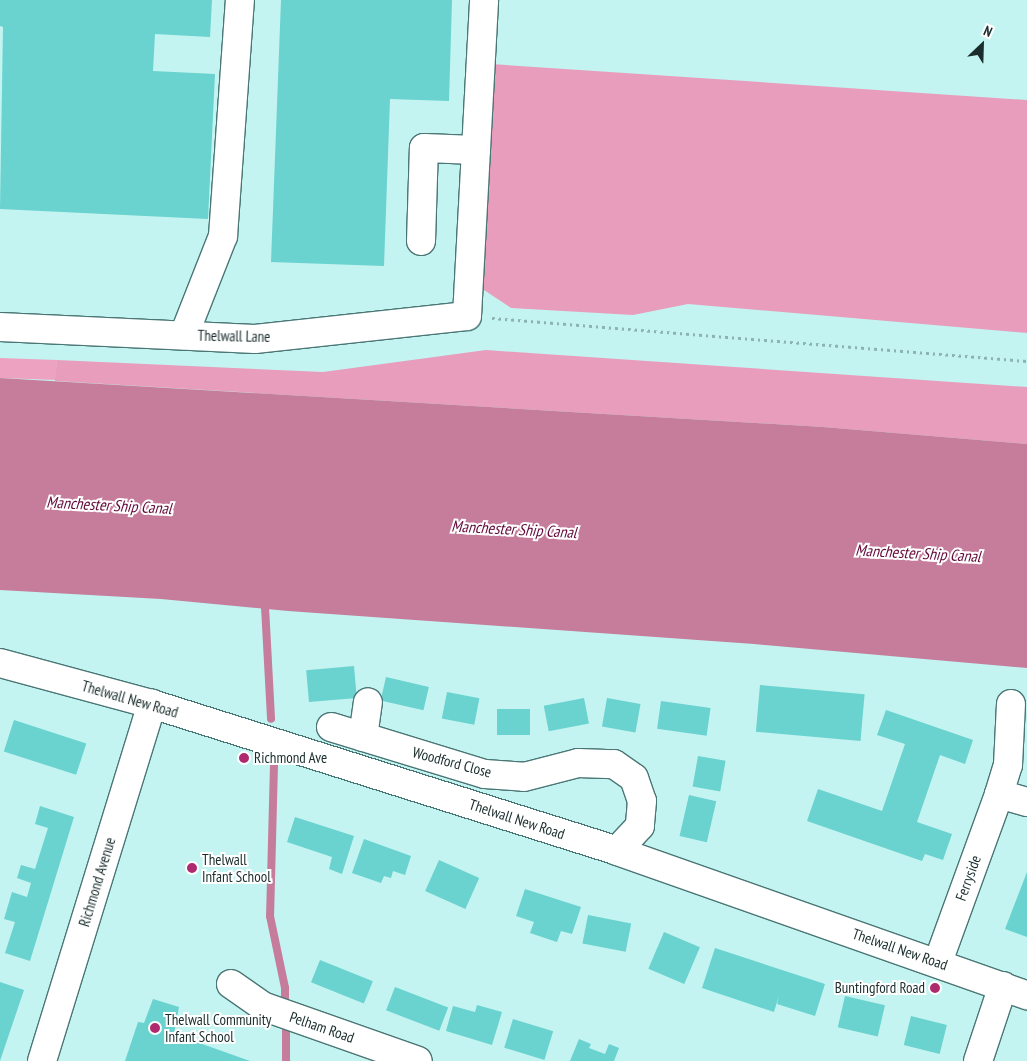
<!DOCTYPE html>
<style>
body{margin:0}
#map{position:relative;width:1027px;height:1061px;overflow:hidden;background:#c3f4f1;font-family:"PT Sans Narrow",sans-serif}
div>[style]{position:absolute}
.green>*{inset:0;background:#eea2c1;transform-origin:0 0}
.forest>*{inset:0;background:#e99dbc}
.water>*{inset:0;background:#c57d9b}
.stream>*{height:8px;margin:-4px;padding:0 4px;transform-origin:4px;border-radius:4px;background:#c57d9b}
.building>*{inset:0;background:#6ad2cf;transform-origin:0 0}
.path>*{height:3px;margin-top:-1.5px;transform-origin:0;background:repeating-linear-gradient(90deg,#8cb3b1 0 2.5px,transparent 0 6.5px)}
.roads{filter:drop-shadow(1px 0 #4a7675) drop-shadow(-1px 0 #4a7675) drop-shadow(0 1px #4a7675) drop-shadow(0 -1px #4a7675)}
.minor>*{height:28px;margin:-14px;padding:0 14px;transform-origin:14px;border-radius:14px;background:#fff}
.major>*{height:28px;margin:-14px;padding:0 14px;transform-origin:14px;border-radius:14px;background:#fff}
.dots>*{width:14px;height:14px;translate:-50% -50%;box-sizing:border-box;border:2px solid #fff;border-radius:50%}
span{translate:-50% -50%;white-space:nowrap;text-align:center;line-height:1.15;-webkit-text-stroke:4px #fff;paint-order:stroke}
.street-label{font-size:15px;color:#1a2d2c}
.poi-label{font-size:15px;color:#1a2d2c}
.left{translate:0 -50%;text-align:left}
.right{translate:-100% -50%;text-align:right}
.water-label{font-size:16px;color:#630a3b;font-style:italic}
.north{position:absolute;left:957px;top:20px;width:50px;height:50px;-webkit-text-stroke:4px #fff;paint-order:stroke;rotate:24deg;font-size:14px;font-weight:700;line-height:20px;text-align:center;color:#1a2d2c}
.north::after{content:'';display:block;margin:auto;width:18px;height:22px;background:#1a2d2c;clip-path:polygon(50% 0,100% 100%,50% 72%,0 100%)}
</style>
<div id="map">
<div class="green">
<i style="left:0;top:358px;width:57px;height:20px;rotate:2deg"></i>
</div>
<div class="forest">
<i style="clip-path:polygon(491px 64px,1027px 100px,1027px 333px,688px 304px,633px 315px,511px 308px,481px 288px)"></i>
<i style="clip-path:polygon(486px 350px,1027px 387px,1027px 444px,823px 427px,55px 381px,57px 360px,323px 372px)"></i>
</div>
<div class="water">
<i style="clip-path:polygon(0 378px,823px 427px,1027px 444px,1027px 668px,754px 644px,288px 611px,161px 599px,0 590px)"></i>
</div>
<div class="stream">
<i style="left:265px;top:607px;width:112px;rotate:86.9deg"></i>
<i style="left:274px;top:765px;width:151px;rotate:91.5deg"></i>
<i style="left:270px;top:916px;width:74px;rotate:78.2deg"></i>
<i style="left:285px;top:988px;width:21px;rotate:90deg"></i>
<i style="left:286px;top:1021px;width:40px;rotate:90deg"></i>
</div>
<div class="building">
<i style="clip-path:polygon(0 0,212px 0,210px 37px,155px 34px,153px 71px,215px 74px,208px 219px,0 209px,3px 27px,0 26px)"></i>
<i style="clip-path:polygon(281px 0,452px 0,449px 101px,390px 99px,384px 266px,271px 262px)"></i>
<i style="left:354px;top:666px;width:32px;height:48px;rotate:85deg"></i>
<i style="left:386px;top:677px;width:44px;height:24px;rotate:13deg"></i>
<i style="left:760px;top:685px;width:105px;height:47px;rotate:5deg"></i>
<i style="left:447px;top:692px;width:33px;height:27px;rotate:11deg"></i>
<i style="left:584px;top:698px;width:26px;height:41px;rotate:79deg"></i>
<i style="left:607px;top:698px;width:34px;height:29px;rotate:10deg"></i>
<i style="left:661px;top:701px;width:50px;height:28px;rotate:8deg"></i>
<i style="left:497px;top:709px;width:33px;height:26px"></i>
<i style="clip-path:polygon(886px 710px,973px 740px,965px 764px,940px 755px,917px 822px,952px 834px,943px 860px,925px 854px,922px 861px,807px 821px,818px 789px,882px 811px,905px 744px,877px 735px)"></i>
<i style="left:14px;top:720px;width:76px;height:33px;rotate:18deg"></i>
<i style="left:698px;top:756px;width:28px;height:31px;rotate:10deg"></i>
<i style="left:689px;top:795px;width:28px;height:42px;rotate:13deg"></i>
<i style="clip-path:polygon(40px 806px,74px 817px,30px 961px,5px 953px,15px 922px,4px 919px,12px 892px,27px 897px,31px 883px,17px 878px,21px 865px,35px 869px,48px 828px,35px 824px)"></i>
<i style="clip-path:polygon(295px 817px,354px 836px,342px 874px,329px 869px,332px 857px,287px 842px)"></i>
<i style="clip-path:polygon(364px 839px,411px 856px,405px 875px,393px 871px,391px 878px,384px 876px,381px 883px,352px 873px)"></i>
<i style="left:439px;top:860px;width:44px;height:34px;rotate:24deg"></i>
<i style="clip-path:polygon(1027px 872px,1027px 937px,1005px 929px)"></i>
<i style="clip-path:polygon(525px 889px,581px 907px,572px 934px,561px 931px,557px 942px,530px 933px,534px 922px,516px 916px)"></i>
<i style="left:588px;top:915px;width:44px;height:29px;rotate:11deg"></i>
<i style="left:664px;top:932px;width:39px;height:40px;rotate:23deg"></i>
<i style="clip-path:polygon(715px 948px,825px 984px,815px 1016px,777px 1004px,779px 995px,774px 1012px,702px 988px)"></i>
<i style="left:320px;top:960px;width:57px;height:24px;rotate:22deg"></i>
<i style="clip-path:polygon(0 982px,24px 990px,0 1061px)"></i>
<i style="left:395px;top:987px;width:57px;height:25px;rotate:21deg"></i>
<i style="left:845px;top:996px;width:41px;height:32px;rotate:13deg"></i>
<i style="clip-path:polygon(153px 999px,179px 1007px,174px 1034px,250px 1061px,125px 1061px,138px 1022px,144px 1023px)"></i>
<i style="clip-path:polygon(477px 1005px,502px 1012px,492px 1045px,446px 1031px,453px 1006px,475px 1012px)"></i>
<i style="left:911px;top:1016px;width:37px;height:30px;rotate:14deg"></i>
<i style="left:513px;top:1019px;width:42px;height:30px;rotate:17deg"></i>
<i style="clip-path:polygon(579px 1039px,591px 1044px,589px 1048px,605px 1054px,609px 1044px,619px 1048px,614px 1061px,570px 1061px)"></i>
</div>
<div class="path">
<i style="left:492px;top:318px;width:537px;rotate:4.6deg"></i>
</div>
<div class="roads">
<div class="minor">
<i style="left:421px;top:241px;width:93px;rotate:-88.2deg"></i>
<i style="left:424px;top:148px;width:52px;rotate:2.2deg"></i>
<i style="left:0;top:327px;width:255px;rotate:2.7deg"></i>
<i style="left:255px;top:339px;width:213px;rotate:-6.2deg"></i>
<i style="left:467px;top:316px;width:316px;rotate:-86.9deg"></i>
<i style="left:184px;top:335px;width:106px;rotate:-68.5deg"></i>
<i style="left:223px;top:236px;width:237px;rotate:-85.9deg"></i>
<i style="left:331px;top:727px;width:161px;rotate:17deg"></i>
<i style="left:485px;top:774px;width:39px;rotate:4deg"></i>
<i style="left:524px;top:777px;width:56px;rotate:-14.5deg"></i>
<i style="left:578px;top:763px;width:36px;rotate:2deg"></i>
<i style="left:614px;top:764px;width:24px;rotate:35deg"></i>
<i style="left:634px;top:778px;width:24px;rotate:71deg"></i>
<i style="left:642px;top:801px;width:25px;rotate:95deg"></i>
<i style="left:640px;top:826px;width:34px;rotate:133deg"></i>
<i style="left:363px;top:737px;width:35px;rotate:-82deg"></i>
<i style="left:999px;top:794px;width:30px;rotate:-73deg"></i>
<i style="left:1008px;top:765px;width:61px;rotate:-87.2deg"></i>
<i style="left:938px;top:962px;width:179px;rotate:-70deg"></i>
<i style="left:999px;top:794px;width:29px;rotate:16deg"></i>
<i style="left:231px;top:984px;width:38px;rotate:35deg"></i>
<i style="left:262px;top:1006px;width:165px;rotate:19.4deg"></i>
<i style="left:42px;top:1061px;width:374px;rotate:-72.9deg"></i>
<i style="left:978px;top:1061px;width:79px;rotate:-71.6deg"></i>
</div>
<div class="major">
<i style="left:0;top:663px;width:157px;rotate:15.1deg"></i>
<i style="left:152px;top:704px;width:488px;rotate:17.5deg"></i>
<i style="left:617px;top:851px;width:435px;rotate:19.4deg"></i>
</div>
</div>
<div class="dots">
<i style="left:244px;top:758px;background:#af296f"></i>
<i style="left:192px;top:868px;background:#af296f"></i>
<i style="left:935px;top:988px;background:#af296f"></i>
<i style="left:155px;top:1028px;background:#af296f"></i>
</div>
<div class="street-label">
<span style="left:234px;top:336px;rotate:1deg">Thelwall Lane</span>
<span style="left:130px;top:699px;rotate:16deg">Thelwall New Road</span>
<span style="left:452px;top:762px;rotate:15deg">Woodford Close</span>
<span style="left:517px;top:819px;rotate:18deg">Thelwall New Road</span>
<span style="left:968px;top:878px;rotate:-70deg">Ferryside</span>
<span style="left:97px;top:882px;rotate:-73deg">Richmond Avenue</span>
<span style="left:900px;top:949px;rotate:19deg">Thelwall New Road</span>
<span style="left:322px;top:1027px;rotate:19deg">Pelham Road</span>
</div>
<div class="poi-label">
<span class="left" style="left:254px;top:758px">Richmond Ave</span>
<span class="left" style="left:202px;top:868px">Thelwall<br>Infant School</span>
<span class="right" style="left:925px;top:988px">Buntingford Road</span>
<span class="left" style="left:165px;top:1028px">Thelwall Community<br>Infant School</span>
</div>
<div class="water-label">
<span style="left:109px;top:505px;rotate:3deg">Manchester Ship Canal</span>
<span style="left:514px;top:529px;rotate:3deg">Manchester Ship Canal</span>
<span style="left:918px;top:553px;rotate:3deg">Manchester Ship Canal</span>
</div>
<div class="north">N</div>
</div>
